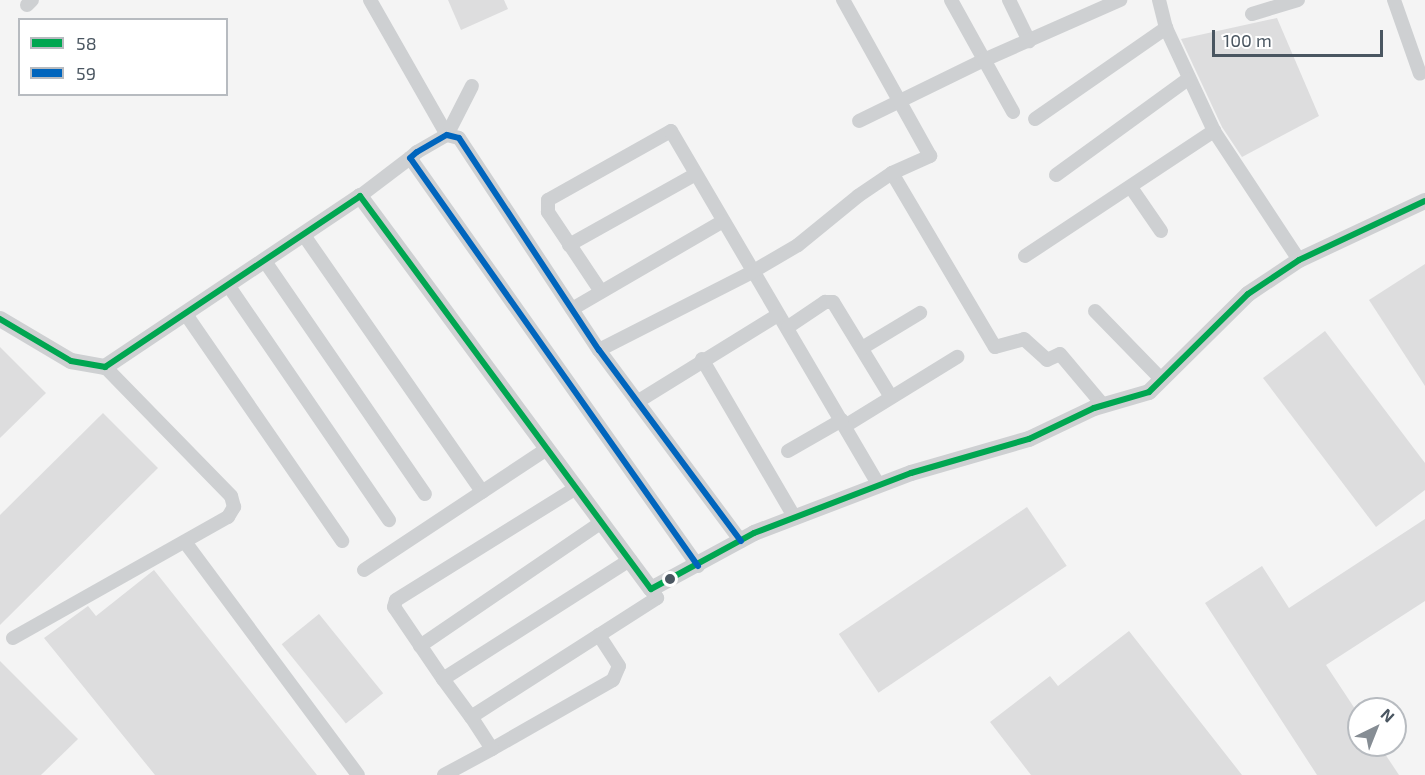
<!DOCTYPE html>
<style>
body{margin:0}
#map{position:relative;width:1425px;height:775px;overflow:hidden;background:#f4f4f4;font-family:"Exo 2",sans-serif}
div>[style]{position:absolute}
.building>*{inset:0;background:#ddddde;transform-origin:0 0}
.minor>*{height:14px;margin:-7px;padding:0 7px;transform-origin:7px;border-radius:7px;background:#ced0d2}
.tertiary>*{height:16px;margin:-8px;padding:0 8px;transform-origin:8px;border-radius:8px;background:#ced0d2}
.bus-1>*{height:6px;margin:-3px;padding:0 3px;transform-origin:3px;border-radius:3px;background:#00a651}
.bus-2>*{height:6px;margin:-3px;padding:0 3px;transform-origin:3px;border-radius:3px;background:#0065bd}
.dots>*{width:16px;height:16px;translate:-50% -50%;box-sizing:border-box;border:3px solid #fff;border-radius:50%}
span{translate:-50% -50%;white-space:nowrap;text-align:center;line-height:1.15;-webkit-text-stroke:4.5px #fff;paint-order:stroke}
.legend{position:absolute;left:18px;top:18px;width:210px;height:78px;box-sizing:border-box;background:#fff;border:2px solid #b7bbc0;margin:0;padding:8px 10px;list-style:none;font-size:18px;color:#4a5661}
.legend li{display:flex;align-items:center;gap:12px;height:30px}
.legend b{width:30px;border:2px solid #b7bbc0}
.north{position:absolute;left:1347px;top:697px;width:60px;height:60px;box-sizing:border-box;background:#fff;border:2px solid #b7bbc0;border-radius:50%;rotate:43deg;font-size:16px;font-weight:700;line-height:24px;text-align:center;color:#4a5661}
.north::after{content:'';display:block;margin:auto;width:21px;height:27px;background:#868d94;clip-path:polygon(50% 0,100% 100%,50% 72%,0 100%)}
.scale{position:absolute;left:1212px;top:30px;width:171px;height:27px;box-sizing:border-box;border:3px solid #4a5661;border-top:0;padding-left:8px;font-size:18px;line-height:21px;white-space:nowrap;color:#4a5661;-webkit-text-stroke:4px #fff;paint-order:stroke}
</style>
<div id="map">
<div class="building">
<i style="clip-path:polygon(448px 0,504px 0,508px 9px,461px 30px)"></i>
<i style="clip-path:polygon(1277px 18px,1319px 116px,1242px 157px,1222px 127px,1181px 39px)"></i>
<i style="clip-path:polygon(1425px 264px,1425px 386px,1369px 300px)"></i>
<i style="clip-path:polygon(1325px 331px,1425px 463px,1425px 490px,1376px 527px,1263px 378px)"></i>
<i style="clip-path:polygon(0 347px,46px 393px,0 438px)"></i>
<i style="clip-path:polygon(103px 413px,158px 468px,0 625px,0 515px)"></i>
<i style="left:1027px;top:507px;width:71px;height:227px;rotate:56deg"></i>
<i style="clip-path:polygon(1425px 519px,1425px 601px,1326px 665px,1359px 715px,1359px 745px,1379px 745px,1399px 775px,1317px 775px,1205px 603px,1262px 566px,1289px 608px)"></i>
<i style="clip-path:polygon(154px 570px,317px 775px,155px 775px,44px 638px,88px 606px,96px 616px)"></i>
<i style="left:319px;top:614px;width:102px;height:48px;rotate:51deg"></i>
<i style="clip-path:polygon(1129px 631px,1242px 775px,1031px 775px,990px 722px,1050px 676px,1058px 686px)"></i>
<i style="clip-path:polygon(0 661px,78px 739px,41px 775px,0 775px)"></i>
</div>
<div class="minor">
<i style="left:370px;top:0;width:155px;rotate:60.3deg"></i>
<i style="left:951px;top:0;width:128px;rotate:61deg"></i>
<i style="left:1009px;top:0;width:46px;rotate:64deg"></i>
<i style="left:1159px;top:0;width:29px;rotate:76deg"></i>
<i style="left:1394px;top:0;width:78px;rotate:70.6deg"></i>
<i style="left:27px;top:5px;width:7px;rotate:-45deg"></i>
<i style="left:1252px;top:14px;width:48px;rotate:-16.9deg"></i>
<i style="left:1035px;top:119px;width:160px;rotate:-34.8deg"></i>
<i style="left:1166px;top:28px;width:114px;rotate:65deg"></i>
<i style="left:1214px;top:131px;width:154px;rotate:56.6deg"></i>
<i style="left:859px;top:121px;width:139px;rotate:-26deg"></i>
<i style="left:984px;top:60px;width:149px;rotate:-23.8deg"></i>
<i style="left:447px;top:135px;width:55px;rotate:-63deg"></i>
<i style="left:892px;top:173px;width:202px;rotate:59.4deg"></i>
<i style="left:995px;top:347px;width:30px;rotate:-15deg"></i>
<i style="left:1024px;top:339px;width:31px;rotate:42deg"></i>
<i style="left:1047px;top:360px;width:14px;rotate:-25deg"></i>
<i style="left:1060px;top:354px;width:67px;rotate:49.9deg"></i>
<i style="left:1056px;top:175px;width:163px;rotate:-36deg"></i>
<i style="left:1132px;top:189px;width:51px;rotate:55.4deg"></i>
<i style="left:360px;top:196px;width:63px;rotate:-37.2deg"></i>
<i style="left:303px;top:234px;width:314px;rotate:55.2deg"></i>
<i style="left:569px;top:245px;width:145px;rotate:-29.2deg"></i>
<i style="left:1025px;top:256px;width:227px;rotate:-33.5deg"></i>
<i style="left:264px;top:260px;width:284px;rotate:55.5deg"></i>
<i style="left:228px;top:285px;width:285px;rotate:55.6deg"></i>
<i style="left:600px;top:290px;width:94px;rotate:-123.7deg"></i>
<i style="left:548px;top:212px;width:12px;rotate:-90deg"></i>
<i style="left:548px;top:200px;width:141px;rotate:-29.3deg"></i>
<i style="left:671px;top:131px;width:411px;rotate:59.6deg"></i>
<i style="left:572px;top:309px;width:175px;rotate:-30.2deg"></i>
<i style="left:1095px;top:311px;width:96px;rotate:45.8deg"></i>
<i style="left:185px;top:313px;width:277px;rotate:55.4deg"></i>
<i style="left:788px;top:327px;width:45px;rotate:-34deg"></i>
<i style="left:825px;top:302px;width:8px"></i>
<i style="left:833px;top:302px;width:111px;rotate:58.6deg"></i>
<i style="left:862px;top:348px;width:68px;rotate:-31.1deg"></i>
<i style="left:599px;top:350px;width:172px;rotate:-27deg"></i>
<i style="left:752px;top:272px;width:53px;rotate:-30.4deg"></i>
<i style="left:798px;top:245px;width:77px;rotate:-39.2deg"></i>
<i style="left:858px;top:196px;width:41px;rotate:-34.1deg"></i>
<i style="left:892px;top:173px;width:42px;rotate:-24.1deg"></i>
<i style="left:930px;top:156px;width:179px;rotate:-119.1deg"></i>
<i style="left:702px;top:359px;width:184px;rotate:59.7deg"></i>
<i style="left:637px;top:402px;width:166px;rotate:-31.7deg"></i>
<i style="left:845px;top:426px;width:132px;rotate:-31.6deg"></i>
<i style="left:788px;top:451px;width:62px;rotate:-29.9deg"></i>
<i style="left:185px;top:542px;width:290px;rotate:53.4deg"></i>
<i style="left:698px;top:566px;width:499px;rotate:-125.2deg"></i>
<i style="left:410px;top:158px;width:9px;rotate:-41deg"></i>
<i style="left:417px;top:152px;width:34px;rotate:-30deg"></i>
<i style="left:447px;top:135px;width:12px;rotate:14deg"></i>
<i style="left:459px;top:138px;width:254px;rotate:56.6deg"></i>
<i style="left:599px;top:350px;width:238px;rotate:53.4deg"></i>
<i style="left:364px;top:570px;width:219px;rotate:-33.5deg"></i>
<i style="left:13px;top:638px;width:247px;rotate:-29.4deg"></i>
<i style="left:228px;top:517px;width:12px;rotate:-59deg"></i>
<i style="left:234px;top:507px;width:11px;rotate:-105deg"></i>
<i style="left:231px;top:496px;width:180px;rotate:-134.3deg"></i>
<i style="left:420px;top:646px;width:220px;rotate:-34.3deg"></i>
<i style="left:443px;top:679px;width:87px;rotate:-124.2deg"></i>
<i style="left:394px;top:607px;width:7px;rotate:-74deg"></i>
<i style="left:396px;top:600px;width:212px;rotate:-31.9deg"></i>
<i style="left:471px;top:717px;width:47px;rotate:-126.4deg"></i>
<i style="left:443px;top:679px;width:222px;rotate:-32.5deg"></i>
<i style="left:492px;top:749px;width:139px;rotate:-29.7deg"></i>
<i style="left:613px;top:680px;width:15px;rotate:-67deg"></i>
<i style="left:619px;top:666px;width:37px;rotate:-123deg"></i>
<i style="left:444px;top:775px;width:55px;rotate:-28.4deg"></i>
<i style="left:492px;top:749px;width:38px;rotate:-123deg"></i>
<i style="left:471px;top:717px;width:221px;rotate:-32.6deg"></i>
<i style="left:657px;top:598px;width:11px;rotate:-124deg"></i>
</div>
<div class="tertiary">
<i style="left:0;top:319px;width:82px;rotate:30.6deg"></i>
<i style="left:71px;top:361px;width:35px;rotate:10deg"></i>
<i style="left:105px;top:367px;width:307px;rotate:-33.8deg"></i>
<i style="left:360px;top:196px;width:489px;rotate:53.5deg"></i>
<i style="left:651px;top:589px;width:117px;rotate:-28.5deg"></i>
<i style="left:754px;top:533px;width:168px;rotate:-20.9deg"></i>
<i style="left:911px;top:473px;width:123px;rotate:-16.1deg"></i>
<i style="left:1029px;top:439px;width:72px;rotate:-25.5deg"></i>
<i style="left:1094px;top:408px;width:57px;rotate:-16.2deg"></i>
<i style="left:1149px;top:392px;width:139px;rotate:-44.7deg"></i>
<i style="left:1248px;top:294px;width:61px;rotate:-33.7deg"></i>
<i style="left:1299px;top:260px;width:139px;rotate:-25.1deg"></i>
</div>
<div class="bus-1">
<i style="left:0;top:319px;width:82px;rotate:30.6deg"></i>
<i style="left:71px;top:361px;width:35px;rotate:10deg"></i>
<i style="left:105px;top:367px;width:307px;rotate:-33.8deg"></i>
<i style="left:360px;top:196px;width:489px;rotate:53.5deg"></i>
<i style="left:651px;top:589px;width:117px;rotate:-28.5deg"></i>
<i style="left:754px;top:533px;width:168px;rotate:-20.9deg"></i>
<i style="left:911px;top:473px;width:123px;rotate:-16.1deg"></i>
<i style="left:1029px;top:439px;width:72px;rotate:-25.5deg"></i>
<i style="left:1094px;top:408px;width:57px;rotate:-16.2deg"></i>
<i style="left:1149px;top:392px;width:139px;rotate:-44.7deg"></i>
<i style="left:1248px;top:294px;width:61px;rotate:-33.7deg"></i>
<i style="left:1299px;top:260px;width:139px;rotate:-25.1deg"></i>
</div>
<div class="bus-2">
<i style="left:698px;top:566px;width:499px;rotate:-125.2deg"></i>
<i style="left:410px;top:158px;width:9px;rotate:-41deg"></i>
<i style="left:417px;top:152px;width:34px;rotate:-30deg"></i>
<i style="left:447px;top:135px;width:12px;rotate:14deg"></i>
<i style="left:459px;top:138px;width:254px;rotate:56.6deg"></i>
<i style="left:599px;top:350px;width:238px;rotate:53.4deg"></i>
</div>
<div class="dots">
<i style="left:670px;top:579px;background:#4a5661"></i>
</div>
<ul class="legend">
<li><b style="height:8px;background:#00a651"></b>58</li>
<li><b style="height:8px;background:#0065bd"></b>59</li>
</ul>
<div class="north">N</div>
<div class="scale">100 m</div>
</div>
